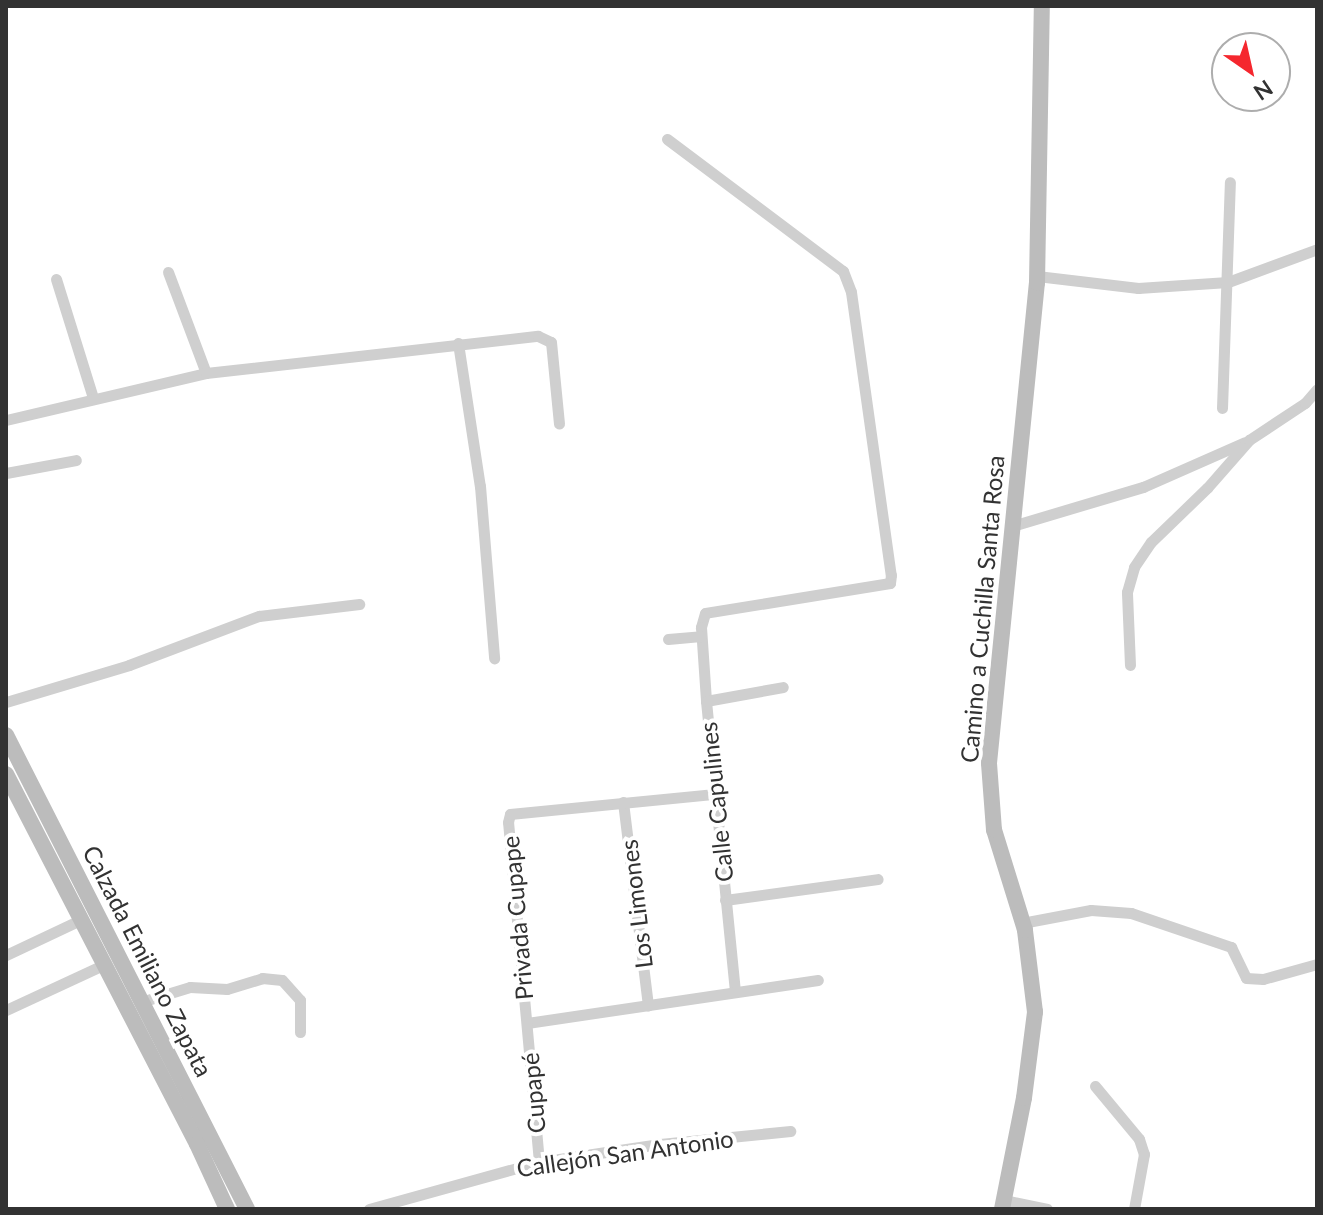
<!DOCTYPE html>
<meta charset="utf-8">
<style>
body{margin:0}
#map{position:relative;width:1323px;height:1215px;overflow:hidden;background:#fff;font-family:Lato,sans-serif}
div>[style]{position:absolute}
.street>*{height:11px;margin:-5.5px;padding:0 5.5px;transform-origin:5.5px;border-radius:5.5px;background:#cfcfcf}
.secondary>*{height:16px;margin:-8px;padding:0 8px;transform-origin:8px;border-radius:8px;background:#bcbcbc}
span{translate:-50% -50%;white-space:nowrap;text-align:center;line-height:1.15;-webkit-text-stroke:8px #fff;paint-order:stroke}
.street-label{font-size:24px;color:#323232}
.frame{position:absolute;inset:0;border:8px solid #323232;pointer-events:none}
.north{position:absolute;left:1211px;top:32px;width:80px;height:80px;box-sizing:border-box;background:#fff;border:2px solid #adadad;border-radius:50%;rotate:146deg;font-size:22px;font-weight:700;line-height:32px;text-align:center;color:#323232}
.north::after{content:'';display:block;margin:auto;width:28px;height:36px;background:#f5272e;clip-path:polygon(50% 0,100% 100%,50% 72%,0 100%)}
</style>
<div id="map">
<div class="street">
<i style="left:667px;top:139px;width:220px;rotate:36.9deg"></i>
<i style="left:843px;top:271px;width:22px;rotate:69deg"></i>
<i style="left:851px;top:292px;width:286px;rotate:82deg"></i>
<i style="left:891px;top:575px;width:8px;rotate:97deg"></i>
<i style="left:890px;top:583px;width:187px;rotate:170.8deg"></i>
<i style="left:705px;top:613px;width:15px;rotate:106deg"></i>
<i style="left:701px;top:627px;width:74px;rotate:86.1deg"></i>
<i style="left:706px;top:701px;width:291px;rotate:84.3deg"></i>
<i style="left:168px;top:272px;width:108px;rotate:69.4deg"></i>
<i style="left:1037px;top:276px;width:102px;rotate:6.8deg"></i>
<i style="left:1138px;top:288px;width:90px;rotate:-3.8deg"></i>
<i style="left:1228px;top:282px;width:95px;rotate:-20.3deg"></i>
<i style="left:56px;top:279px;width:125px;rotate:72.7deg"></i>
<i style="left:458px;top:343px;width:145px;rotate:81.3deg"></i>
<i style="left:480px;top:486px;width:173px;rotate:85.3deg"></i>
<i style="left:1222px;top:408px;width:226px;rotate:-88deg"></i>
<i style="left:6px;top:420px;width:205px;rotate:-13.2deg"></i>
<i style="left:206px;top:373px;width:334px;rotate:-6.4deg"></i>
<i style="left:538px;top:336px;width:14px;rotate:25deg"></i>
<i style="left:551px;top:342px;width:82px;rotate:84.4deg"></i>
<i style="left:6px;top:473px;width:71px;rotate:-10.5deg"></i>
<i style="left:1012px;top:526px;width:137px;rotate:-16.6deg"></i>
<i style="left:1143px;top:487px;width:111px;rotate:-23.8deg"></i>
<i style="left:668px;top:639px;width:33px;rotate:-5deg"></i>
<i style="left:1130px;top:665px;width:73px;rotate:-92.4deg"></i>
<i style="left:1127px;top:592px;width:26px;rotate:-74deg"></i>
<i style="left:1134px;top:567px;width:30px;rotate:-56deg"></i>
<i style="left:1151px;top:542px;width:78px;rotate:-44deg"></i>
<i style="left:1207px;top:488px;width:64px;rotate:-48.8deg"></i>
<i style="left:1249px;top:440px;width:67px;rotate:-33.5deg"></i>
<i style="left:1305px;top:403px;width:18px;rotate:-49deg"></i>
<i style="left:706px;top:701px;width:78px;rotate:-10.3deg"></i>
<i style="left:6px;top:702px;width:128px;rotate:-16.7deg"></i>
<i style="left:129px;top:665px;width:139px;rotate:-20.7deg"></i>
<i style="left:259px;top:616px;width:101px;rotate:-6.8deg"></i>
<i style="left:623px;top:802px;width:205px;rotate:83deg"></i>
<i style="left:725px;top:900px;width:154px;rotate:-7.8deg"></i>
<i style="left:1022px;top:923px;width:70px;rotate:-10.7deg"></i>
<i style="left:1091px;top:910px;width:40px;rotate:4.3deg"></i>
<i style="left:1131px;top:913px;width:106px;rotate:18.8deg"></i>
<i style="left:1231px;top:947px;width:34px;rotate:64deg"></i>
<i style="left:1246px;top:978px;width:17px;rotate:3deg"></i>
<i style="left:1263px;top:979px;width:56px;rotate:-15.5deg"></i>
<i style="left:6px;top:955px;width:82px;rotate:-25.3deg"></i>
<i style="left:144px;top:1001px;width:48px;rotate:-16.9deg"></i>
<i style="left:190px;top:987px;width:37px;rotate:3deg"></i>
<i style="left:227px;top:989px;width:37px;rotate:-17deg"></i>
<i style="left:262px;top:978px;width:20px;rotate:6deg"></i>
<i style="left:282px;top:980px;width:27px;rotate:48deg"></i>
<i style="left:300px;top:1000px;width:32px;rotate:90deg"></i>
<i style="left:6px;top:1010px;width:107px;rotate:-24.9deg"></i>
<i style="left:527px;top:1023px;width:294px;rotate:-8.4deg"></i>
<i style="left:1095px;top:1086px;width:69px;rotate:50.3deg"></i>
<i style="left:1139px;top:1139px;width:16px;rotate:72deg"></i>
<i style="left:1144px;top:1154px;width:56px;rotate:100.3deg"></i>
<i style="left:539px;top:1162px;width:341px;rotate:-95.2deg"></i>
<i style="left:508px;top:822px;width:8px;rotate:-76deg"></i>
<i style="left:510px;top:814px;width:206px;rotate:-5.6deg"></i>
<i style="left:1004px;top:1200px;width:44px;rotate:11.8deg"></i>
<i style="left:369px;top:1209px;width:176px;rotate:-15.5deg"></i>
<i style="left:539px;top:1162px;width:122px;rotate:-8.5deg"></i>
<i style="left:660px;top:1144px;width:131px;rotate:-5.7deg"></i>
</div>
<div class="secondary">
<i style="left:6px;top:735px;width:532px;rotate:63.05deg"></i>
<i style="left:6px;top:774px;width:416px;rotate:62.7deg"></i>
<i style="left:197px;top:1144px;width:72px;rotate:65.2deg"></i>
<i style="left:1002px;top:1209px;width:113px;rotate:-78.8deg"></i>
<i style="left:1024px;top:1098px;width:87px;rotate:-82.7deg"></i>
<i style="left:1035px;top:1012px;width:83px;rotate:-97deg"></i>
<i style="left:1025px;top:930px;width:105px;rotate:-107.2deg"></i>
<i style="left:994px;top:830px;width:67px;rotate:-94.3deg"></i>
<i style="left:989px;top:763px;width:482px;rotate:-84.3deg"></i>
<i style="left:1037px;top:283px;width:277px;rotate:-89deg"></i>
</div>
<div class="street-label">
<span style="left:982px;top:609px;rotate:-85deg">Camino a Cuchilla Santa Rosa</span>
<span style="left:716px;top:802px;rotate:-96deg">Calle Capulines</span>
<span style="left:636px;top:904px;rotate:-97deg">Los Limones</span>
<span style="left:517px;top:918px;rotate:-95deg">Privada Cupape</span>
<span style="left:148px;top:961px;rotate:63deg">Calzada Emiliano Zapata</span>
<span style="left:533px;top:1093px;rotate:-95deg">Cupapé</span>
<span style="left:625px;top:1153px;rotate:-8deg">Callejón San Antonio</span>
</div>
<div class="frame"></div>
<div class="north">N</div>
</div>
